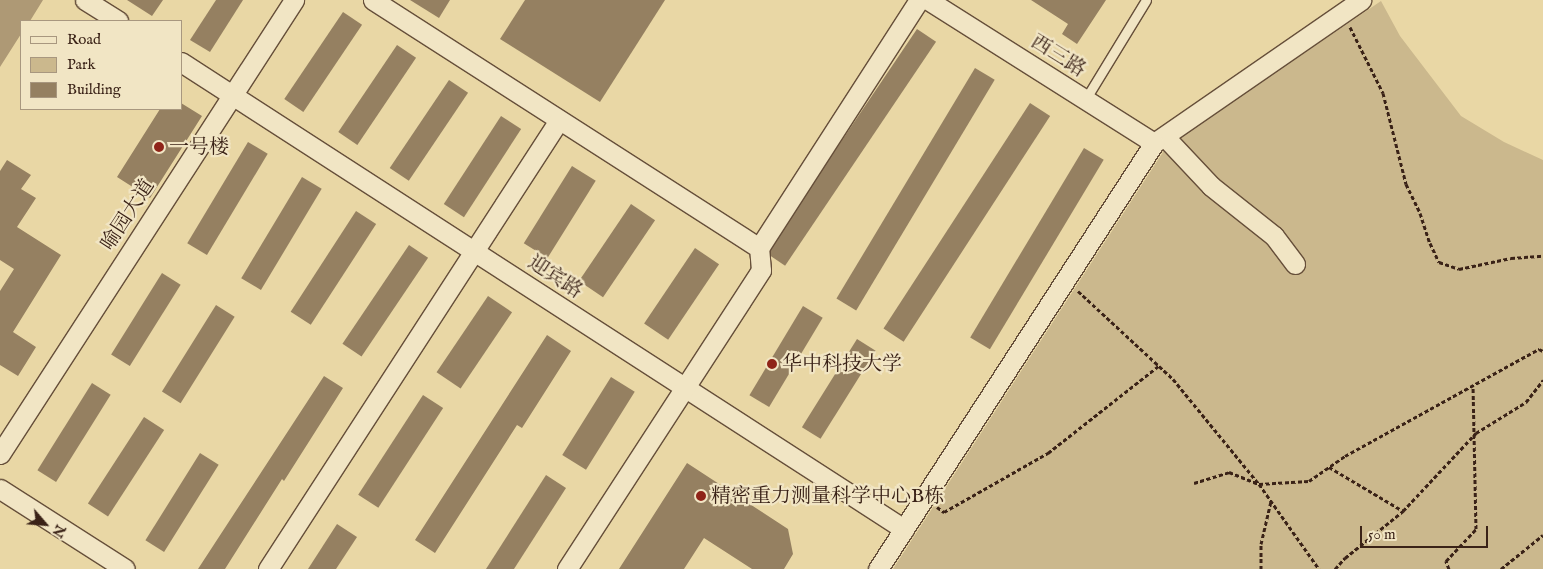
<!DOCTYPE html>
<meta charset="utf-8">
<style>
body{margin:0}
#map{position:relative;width:1543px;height:569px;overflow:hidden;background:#e9d7a5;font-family:"IM FELL English","Noto Serif SC",serif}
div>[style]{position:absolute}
.green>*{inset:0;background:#cbb88d}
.water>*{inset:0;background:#ae9975}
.building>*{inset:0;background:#958061;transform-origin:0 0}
.path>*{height:3px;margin-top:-1.5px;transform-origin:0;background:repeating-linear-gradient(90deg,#3a2217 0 4px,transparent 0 6.5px)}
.roads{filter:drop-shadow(1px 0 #664f3a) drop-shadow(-1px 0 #664f3a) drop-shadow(0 1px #664f3a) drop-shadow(0 -1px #664f3a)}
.service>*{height:9px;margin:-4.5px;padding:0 4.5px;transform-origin:4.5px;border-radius:4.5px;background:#f1e5c4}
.minor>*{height:19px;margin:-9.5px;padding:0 9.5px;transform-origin:9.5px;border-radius:9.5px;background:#f1e5c4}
.dots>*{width:14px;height:14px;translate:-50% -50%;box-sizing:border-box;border:2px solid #f1e5c4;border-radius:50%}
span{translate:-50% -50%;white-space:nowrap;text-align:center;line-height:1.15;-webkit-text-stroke:4.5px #f1e5c4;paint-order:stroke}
.street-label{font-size:20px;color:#3a2217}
.poi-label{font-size:20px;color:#3a2217}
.left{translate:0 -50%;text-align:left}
.legend{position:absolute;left:20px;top:20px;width:162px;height:90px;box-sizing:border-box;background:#f1e5c4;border:1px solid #a8977f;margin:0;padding:6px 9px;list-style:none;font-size:15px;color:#3a2217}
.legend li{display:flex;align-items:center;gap:10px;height:25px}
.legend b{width:25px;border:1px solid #a8977f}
.north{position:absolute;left:20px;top:499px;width:50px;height:50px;-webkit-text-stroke:4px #f1e5c4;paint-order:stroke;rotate:117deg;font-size:14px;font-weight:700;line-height:20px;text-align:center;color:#3a2217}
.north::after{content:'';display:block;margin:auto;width:18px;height:22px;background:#3a2217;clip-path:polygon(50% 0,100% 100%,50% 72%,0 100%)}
.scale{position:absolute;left:1360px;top:526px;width:128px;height:22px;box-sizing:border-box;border:2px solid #3a2217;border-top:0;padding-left:6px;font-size:15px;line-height:18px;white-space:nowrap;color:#3a2217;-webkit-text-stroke:4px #f1e5c4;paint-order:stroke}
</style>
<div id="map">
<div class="green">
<i style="clip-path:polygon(1381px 1px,1400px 36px,1461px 116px,1504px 142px,1543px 160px,1543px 569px,893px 569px,1167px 146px)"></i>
</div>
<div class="water">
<i style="clip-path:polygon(0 0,43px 0,30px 21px,21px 21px,21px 34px,0 67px)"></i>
</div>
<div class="building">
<i style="clip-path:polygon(127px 0,163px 0,152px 16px)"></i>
<i style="clip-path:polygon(216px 0,243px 0,210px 52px,190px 40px)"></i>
<i style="clip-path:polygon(410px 0,450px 0,439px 18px)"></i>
<i style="clip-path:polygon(525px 0,665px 0,600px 102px,500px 39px)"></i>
<i style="clip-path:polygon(1031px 0,1106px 0,1077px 44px,1062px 34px,1068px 24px)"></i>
<i style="left:343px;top:12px;width:23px;height:105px;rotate:34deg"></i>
<i style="left:917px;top:29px;width:23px;height:270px;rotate:34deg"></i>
<i style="left:397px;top:45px;width:23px;height:105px;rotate:34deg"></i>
<i style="left:975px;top:68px;width:23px;height:269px;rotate:31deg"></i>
<i style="left:449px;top:80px;width:23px;height:106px;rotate:34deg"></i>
<i style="clip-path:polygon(181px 103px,202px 116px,150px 198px,117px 177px,160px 109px,181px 109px)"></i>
<i style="left:1030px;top:103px;width:24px;height:269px;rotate:33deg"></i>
<i style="left:501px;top:116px;width:24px;height:105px;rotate:33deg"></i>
<i style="left:248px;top:142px;width:23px;height:118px;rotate:31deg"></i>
<i style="left:1084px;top:148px;width:23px;height:221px;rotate:31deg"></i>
<i style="clip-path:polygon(7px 160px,31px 175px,21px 189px,36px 198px,17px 227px,61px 255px,13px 332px,36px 347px,18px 376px,0 365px,0 291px,14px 269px,0 260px,0 171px)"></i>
<i style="left:572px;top:166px;width:28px;height:91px;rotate:32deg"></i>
<i style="left:302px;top:177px;width:23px;height:118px;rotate:31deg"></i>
<i style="left:631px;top:204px;width:29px;height:93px;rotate:34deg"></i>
<i style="left:356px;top:211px;width:24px;height:120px;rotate:33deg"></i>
<i style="left:409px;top:245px;width:23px;height:119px;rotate:34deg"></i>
<i style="left:695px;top:248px;width:29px;height:91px;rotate:34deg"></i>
<i style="left:162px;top:273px;width:22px;height:96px;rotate:32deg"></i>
<i style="left:488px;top:296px;width:29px;height:92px;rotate:34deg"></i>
<i style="left:216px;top:305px;width:22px;height:102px;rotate:32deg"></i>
<i style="left:803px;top:306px;width:23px;height:104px;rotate:31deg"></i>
<i style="clip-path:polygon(547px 335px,571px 351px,522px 428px,517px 425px,435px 553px,415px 540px)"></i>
<i style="left:857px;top:339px;width:22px;height:104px;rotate:32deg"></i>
<i style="clip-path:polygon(324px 376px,343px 388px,284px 481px,282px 479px,225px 569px,198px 569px)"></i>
<i style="left:611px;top:377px;width:28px;height:92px;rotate:32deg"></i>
<i style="left:92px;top:383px;width:22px;height:103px;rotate:32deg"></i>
<i style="left:423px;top:395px;width:24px;height:119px;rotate:33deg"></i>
<i style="left:144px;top:417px;width:24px;height:103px;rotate:33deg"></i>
<i style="left:200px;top:453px;width:22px;height:103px;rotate:32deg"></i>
<i style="clip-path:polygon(687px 463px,788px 529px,793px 554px,784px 569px,752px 569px,704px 538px,684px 569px,619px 569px)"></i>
<i style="clip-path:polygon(546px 475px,566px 488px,514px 569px,486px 569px)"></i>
<i style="clip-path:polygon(337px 524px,357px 537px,336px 569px,308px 569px)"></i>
</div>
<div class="path">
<i style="left:1350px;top:27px;width:74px;rotate:63.4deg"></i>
<i style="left:1383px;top:93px;width:94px;rotate:75.8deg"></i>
<i style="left:1406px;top:184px;width:32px;rotate:64deg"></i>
<i style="left:1420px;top:213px;width:32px;rotate:72deg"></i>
<i style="left:1430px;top:243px;width:21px;rotate:65deg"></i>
<i style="left:1439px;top:262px;width:21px;rotate:19deg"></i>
<i style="left:1459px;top:269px;width:53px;rotate:-11.9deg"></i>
<i style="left:1511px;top:258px;width:32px;rotate:-4deg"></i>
<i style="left:1078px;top:291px;width:129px;rotate:42.8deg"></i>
<i style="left:1173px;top:379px;width:136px;rotate:50.7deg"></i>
<i style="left:1259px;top:484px;width:104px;rotate:54.8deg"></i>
<i style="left:1329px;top:467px;width:86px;rotate:30.7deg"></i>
<i style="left:1194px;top:483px;width:37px;rotate:-17deg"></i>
<i style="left:1229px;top:472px;width:32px;rotate:22deg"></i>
<i style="left:1259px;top:484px;width:50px;rotate:-3.4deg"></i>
<i style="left:1309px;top:481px;width:44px;rotate:-34.8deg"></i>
<i style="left:1345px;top:456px;width:222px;rotate:-28.9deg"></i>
<i style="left:1539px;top:349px;width:4px;rotate:27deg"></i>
<i style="left:937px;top:507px;width:9px;rotate:36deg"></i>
<i style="left:944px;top:512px;width:120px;rotate:-29.6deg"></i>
<i style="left:1048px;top:453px;width:142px;rotate:-38.2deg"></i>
<i style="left:1261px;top:569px;width:25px;rotate:-90deg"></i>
<i style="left:1261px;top:544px;width:44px;rotate:-76.9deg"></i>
<i style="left:1335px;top:569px;width:15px;rotate:-48deg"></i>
<i style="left:1345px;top:558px;width:75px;rotate:-39deg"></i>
<i style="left:1403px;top:511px;width:107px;rotate:-46.9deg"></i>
<i style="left:1476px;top:433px;width:59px;rotate:-31.8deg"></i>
<i style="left:1526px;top:402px;width:28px;rotate:-52deg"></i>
<i style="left:1449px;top:569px;width:9px;rotate:-111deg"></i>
<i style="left:1446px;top:561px;width:44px;rotate:-46.8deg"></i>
<i style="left:1476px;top:529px;width:143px;rotate:-91.2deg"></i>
<i style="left:1501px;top:569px;width:54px;rotate:-39deg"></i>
</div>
<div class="roads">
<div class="service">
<i style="left:1085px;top:100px;width:117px;rotate:-58.6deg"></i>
</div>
<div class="minor">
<i style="left:85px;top:0;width:39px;rotate:32deg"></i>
<i style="left:373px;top:0;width:459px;rotate:32.7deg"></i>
<i style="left:928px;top:0;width:267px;rotate:32.3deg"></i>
<i style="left:1154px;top:143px;width:252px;rotate:-34.6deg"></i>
<i style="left:181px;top:62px;width:861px;rotate:32.86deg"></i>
<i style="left:1165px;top:137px;width:67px;rotate:46.8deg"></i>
<i style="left:1211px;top:186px;width:80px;rotate:38.4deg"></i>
<i style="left:1274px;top:236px;width:35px;rotate:53deg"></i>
<i style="left:0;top:454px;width:541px;rotate:-57.07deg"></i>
<i style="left:0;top:489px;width:148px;rotate:32.6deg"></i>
<i style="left:268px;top:569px;width:535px;rotate:-57.05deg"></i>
<i style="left:567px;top:569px;width:356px;rotate:-57deg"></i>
<i style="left:761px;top:270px;width:22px;rotate:-95deg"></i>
<i style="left:759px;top:248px;width:295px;rotate:-57.2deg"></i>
<i style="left:878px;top:569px;width:508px;rotate:-57.06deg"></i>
</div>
</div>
<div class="dots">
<i style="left:159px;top:147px;background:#8f2418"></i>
<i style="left:772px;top:364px;background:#8f2418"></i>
<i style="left:701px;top:496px;background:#8f2418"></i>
</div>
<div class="street-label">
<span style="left:1058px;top:56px;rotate:32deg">西三路</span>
<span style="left:128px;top:215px;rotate:-57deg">喻园大道</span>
<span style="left:555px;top:277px;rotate:33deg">迎宾路</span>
</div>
<div class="poi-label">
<span class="left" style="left:169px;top:147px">一号楼</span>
<span class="left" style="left:782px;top:364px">华中科技大学</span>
<span class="left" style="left:711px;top:496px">精密重力测量科学中心B栋</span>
</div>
<ul class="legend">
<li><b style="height:6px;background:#f1e5c4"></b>Road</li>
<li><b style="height:14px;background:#cbb88d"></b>Park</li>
<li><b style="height:14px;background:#958061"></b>Building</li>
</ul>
<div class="north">N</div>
<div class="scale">50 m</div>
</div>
